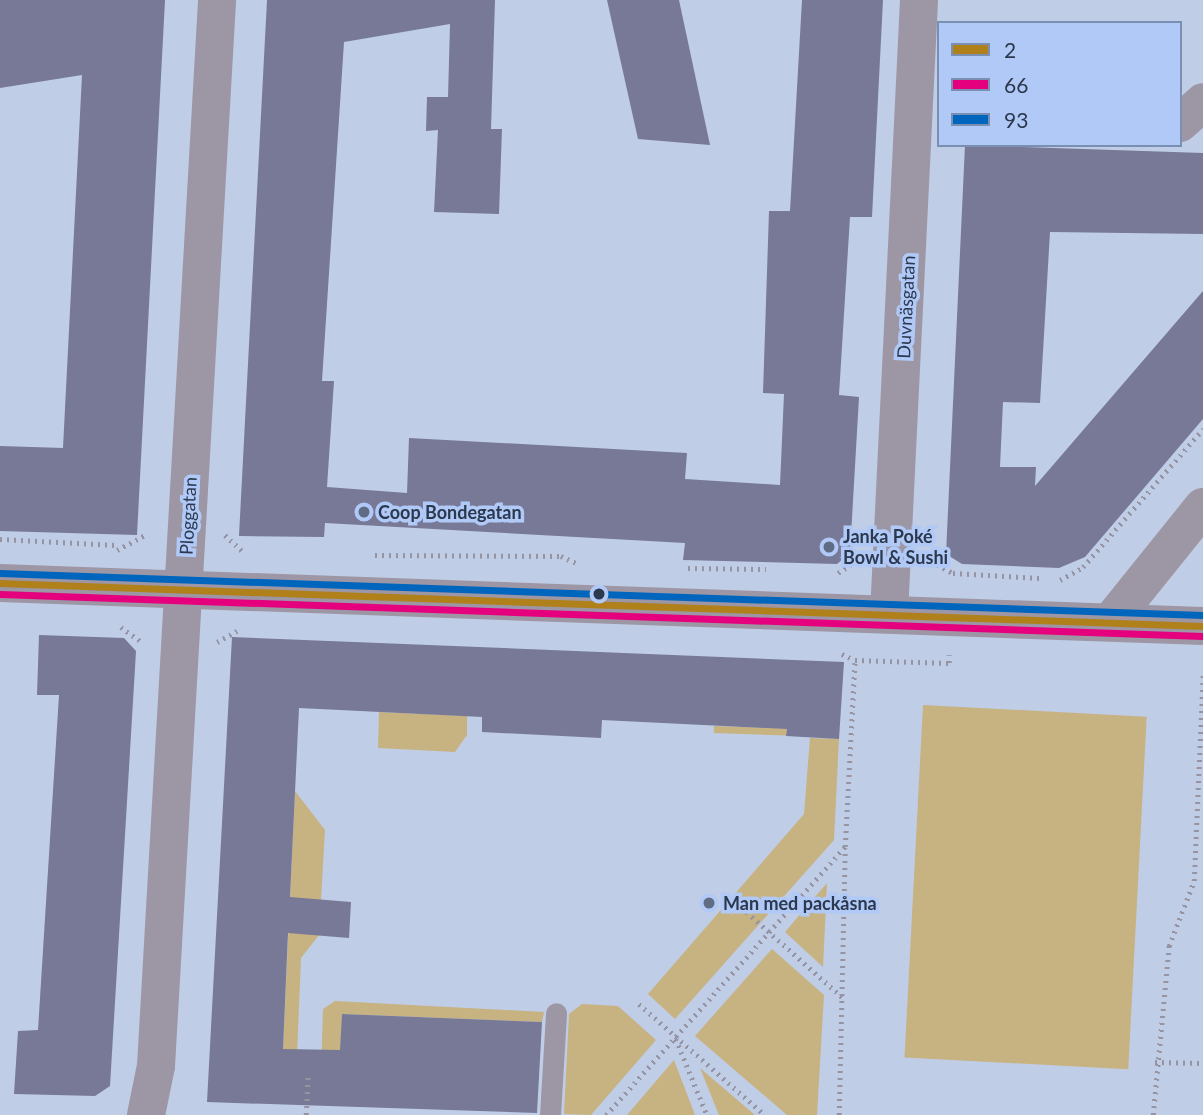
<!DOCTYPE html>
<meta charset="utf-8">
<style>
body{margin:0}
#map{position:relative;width:1203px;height:1115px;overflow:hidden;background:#c0cde6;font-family:Lato,sans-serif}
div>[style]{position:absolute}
.green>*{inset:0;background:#c7b281;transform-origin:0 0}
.building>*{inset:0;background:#777996}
.path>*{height:4.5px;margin-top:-2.25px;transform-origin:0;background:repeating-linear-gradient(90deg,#9694a2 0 2px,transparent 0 7px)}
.service>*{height:21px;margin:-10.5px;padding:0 10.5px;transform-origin:10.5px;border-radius:10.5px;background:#9d96a5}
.minor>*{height:38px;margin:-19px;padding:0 19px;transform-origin:19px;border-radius:19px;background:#9d96a5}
.bus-1>*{height:7px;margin:-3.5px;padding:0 3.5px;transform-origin:3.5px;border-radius:3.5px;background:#b0801b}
.bus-2>*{height:7px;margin:-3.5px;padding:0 3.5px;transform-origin:3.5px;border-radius:3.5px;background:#e5007d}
.bus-3>*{height:7px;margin:-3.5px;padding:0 3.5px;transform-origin:3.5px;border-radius:3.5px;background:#0065bd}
.dots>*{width:19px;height:19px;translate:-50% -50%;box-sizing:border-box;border:4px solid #b0c9f6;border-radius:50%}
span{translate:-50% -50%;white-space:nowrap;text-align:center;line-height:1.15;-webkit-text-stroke:7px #b0c9f6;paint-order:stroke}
.street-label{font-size:18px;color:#2c384e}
.poi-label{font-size:18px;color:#2c384e;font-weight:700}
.left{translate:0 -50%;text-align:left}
.legend{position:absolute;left:937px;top:21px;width:245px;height:126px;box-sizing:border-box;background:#b0c9f6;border:2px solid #7b8fb3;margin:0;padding:9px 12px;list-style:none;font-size:21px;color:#2c384e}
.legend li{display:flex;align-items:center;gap:14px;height:35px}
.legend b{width:35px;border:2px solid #7b8fb3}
</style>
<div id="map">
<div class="green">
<i style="left:923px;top:705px;width:224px;height:353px;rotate:3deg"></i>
<i style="clip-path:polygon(379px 712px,467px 716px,467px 735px,455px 752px,378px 748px)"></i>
<i style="left:714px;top:726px;width:73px;height:7px;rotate:2deg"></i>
<i style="clip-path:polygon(810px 738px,839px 739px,834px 840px,675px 1019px,648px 994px,804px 814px)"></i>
<i style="clip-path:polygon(295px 791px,325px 830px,319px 935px,301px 958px,295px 1103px,283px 1049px)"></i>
<i style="clip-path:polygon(827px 883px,823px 967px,785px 932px)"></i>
<i style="clip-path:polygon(772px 949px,824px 995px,817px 1115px,787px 1115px,695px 1036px)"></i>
<i style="clip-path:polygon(335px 1001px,544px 1012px,542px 1022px,342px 1014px,338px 1104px,320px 1104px,323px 1009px)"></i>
<i style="clip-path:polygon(582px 1004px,618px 1006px,656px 1040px,591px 1115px,564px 1114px,569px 1014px)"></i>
<i style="clip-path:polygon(674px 1060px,695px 1115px,627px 1115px)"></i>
<i style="clip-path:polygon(700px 1068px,755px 1115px,719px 1115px)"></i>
</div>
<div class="building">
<i style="clip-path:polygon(0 0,165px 0,137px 535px,0 531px,0 446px,63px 448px,82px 75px,0 88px)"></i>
<i style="clip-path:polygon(267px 0,495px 0,491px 129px,502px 129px,499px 214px,434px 212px,438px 130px,426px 131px,427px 97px,448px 97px,450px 24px,344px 42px,322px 381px,334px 381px,327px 487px,407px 493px,409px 438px,687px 453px,685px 479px,780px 485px,784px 394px,763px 393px,769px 211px,790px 211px,802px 0,883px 0,872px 217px,850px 217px,839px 395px,859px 397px,850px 553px,837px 564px,683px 560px,685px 543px,325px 523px,324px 537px,239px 536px)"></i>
<i style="clip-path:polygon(607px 0,679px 0,710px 145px,638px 139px)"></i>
<i style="clip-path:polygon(965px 145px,1203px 153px,1203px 234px,1050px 232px,1040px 403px,1003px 402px,1000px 467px,1036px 467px,1035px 486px,1203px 291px,1203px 419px,1085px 557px,1059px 568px,962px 564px,946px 554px)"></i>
<i style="clip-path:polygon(39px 635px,124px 638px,136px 651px,110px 1086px,95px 1096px,14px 1094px,18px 1031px,38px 1030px,59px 695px,37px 695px)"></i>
<i style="clip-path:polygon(232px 637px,844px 662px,839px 739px,786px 736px,787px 729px,602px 720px,601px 738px,482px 732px,482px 717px,299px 708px,290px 897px,351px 902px,349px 938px,288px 933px,283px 1049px,340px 1050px,342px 1014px,542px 1022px,537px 1113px,207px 1102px)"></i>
</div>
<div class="path">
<i style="left:225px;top:535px;width:26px;rotate:43deg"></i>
<i style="left:0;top:539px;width:116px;rotate:3deg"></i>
<i style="left:117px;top:550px;width:34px;rotate:-28deg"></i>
<i style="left:375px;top:555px;width:186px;rotate:0.3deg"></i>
<i style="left:561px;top:556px;width:19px;rotate:25deg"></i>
<i style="left:931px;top:561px;width:25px;rotate:29deg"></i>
<i style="left:953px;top:573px;width:88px;rotate:3.3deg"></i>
<i style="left:688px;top:568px;width:78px;rotate:0.7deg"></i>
<i style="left:838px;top:573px;width:18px;rotate:-34deg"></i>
<i style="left:1060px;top:580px;width:26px;rotate:-29deg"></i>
<i style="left:1083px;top:567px;width:183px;rotate:-49deg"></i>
<i style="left:121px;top:627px;width:26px;rotate:36deg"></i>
<i style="left:217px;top:642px;width:23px;rotate:-29deg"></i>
<i style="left:842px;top:654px;width:14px;rotate:25deg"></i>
<i style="left:855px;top:660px;width:94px;rotate:1.8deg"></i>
<i style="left:949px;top:663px;width:8px;rotate:-90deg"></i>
<i style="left:731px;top:898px;width:149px;rotate:41.7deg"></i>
<i style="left:639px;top:1004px;width:168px;rotate:41.4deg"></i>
<i style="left:676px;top:1039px;width:82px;rotate:67.8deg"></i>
<i style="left:1155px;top:1062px;width:48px;rotate:1.2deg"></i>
<i style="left:306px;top:1115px;width:42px;rotate:-87.3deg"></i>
<i style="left:606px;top:1115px;width:359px;rotate:-48.3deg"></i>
<i style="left:845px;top:847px;width:189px;rotate:-87deg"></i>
<i style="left:839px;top:1115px;width:267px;rotate:-88.7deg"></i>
<i style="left:1153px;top:1115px;width:170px;rotate:-84.6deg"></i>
<i style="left:1169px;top:946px;width:70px;rotate:-69deg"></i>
<i style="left:1194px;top:881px;width:208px;rotate:-87.5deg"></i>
</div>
<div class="service">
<i style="left:550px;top:1115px;width:102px;rotate:-86.6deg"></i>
</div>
<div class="minor">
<i style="left:1180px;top:123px;width:31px;rotate:-42deg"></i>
<i style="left:0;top:583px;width:1204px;rotate:2.05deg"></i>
<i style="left:889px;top:614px;width:615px;rotate:-87.2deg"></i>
<i style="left:1112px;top:620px;width:145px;rotate:-51.2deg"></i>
<i style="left:146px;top:1115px;width:50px;rotate:-78.5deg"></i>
<i style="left:156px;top:1066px;width:1068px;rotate:-86.72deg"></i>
</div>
<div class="bus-1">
<i style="left:0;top:583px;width:1204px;rotate:2.05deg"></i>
</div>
<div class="bus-2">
<i style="left:0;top:594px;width:1204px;rotate:2deg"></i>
</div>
<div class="bus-3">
<i style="left:0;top:573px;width:1204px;rotate:2deg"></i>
</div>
<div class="dots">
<i style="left:364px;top:512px;background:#606c83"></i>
<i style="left:829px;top:547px;background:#606c83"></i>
<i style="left:599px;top:594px;background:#2c384e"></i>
<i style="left:709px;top:903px;background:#606c83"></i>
</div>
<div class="street-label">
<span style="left:906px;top:307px;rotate:-87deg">Duvnäsgatan</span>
<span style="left:188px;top:516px;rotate:-87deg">Ploggatan</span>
</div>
<div class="poi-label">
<span class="left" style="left:378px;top:512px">Coop Bondegatan</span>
<span class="left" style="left:843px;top:547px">Janka Poké<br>Bowl &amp; Sushi</span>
<span class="left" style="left:723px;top:903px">Man med packåsna</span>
</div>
<ul class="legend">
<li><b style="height:9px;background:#b0801b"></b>2</li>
<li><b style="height:9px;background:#e5007d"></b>66</li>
<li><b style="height:9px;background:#0065bd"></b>93</li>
</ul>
</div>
